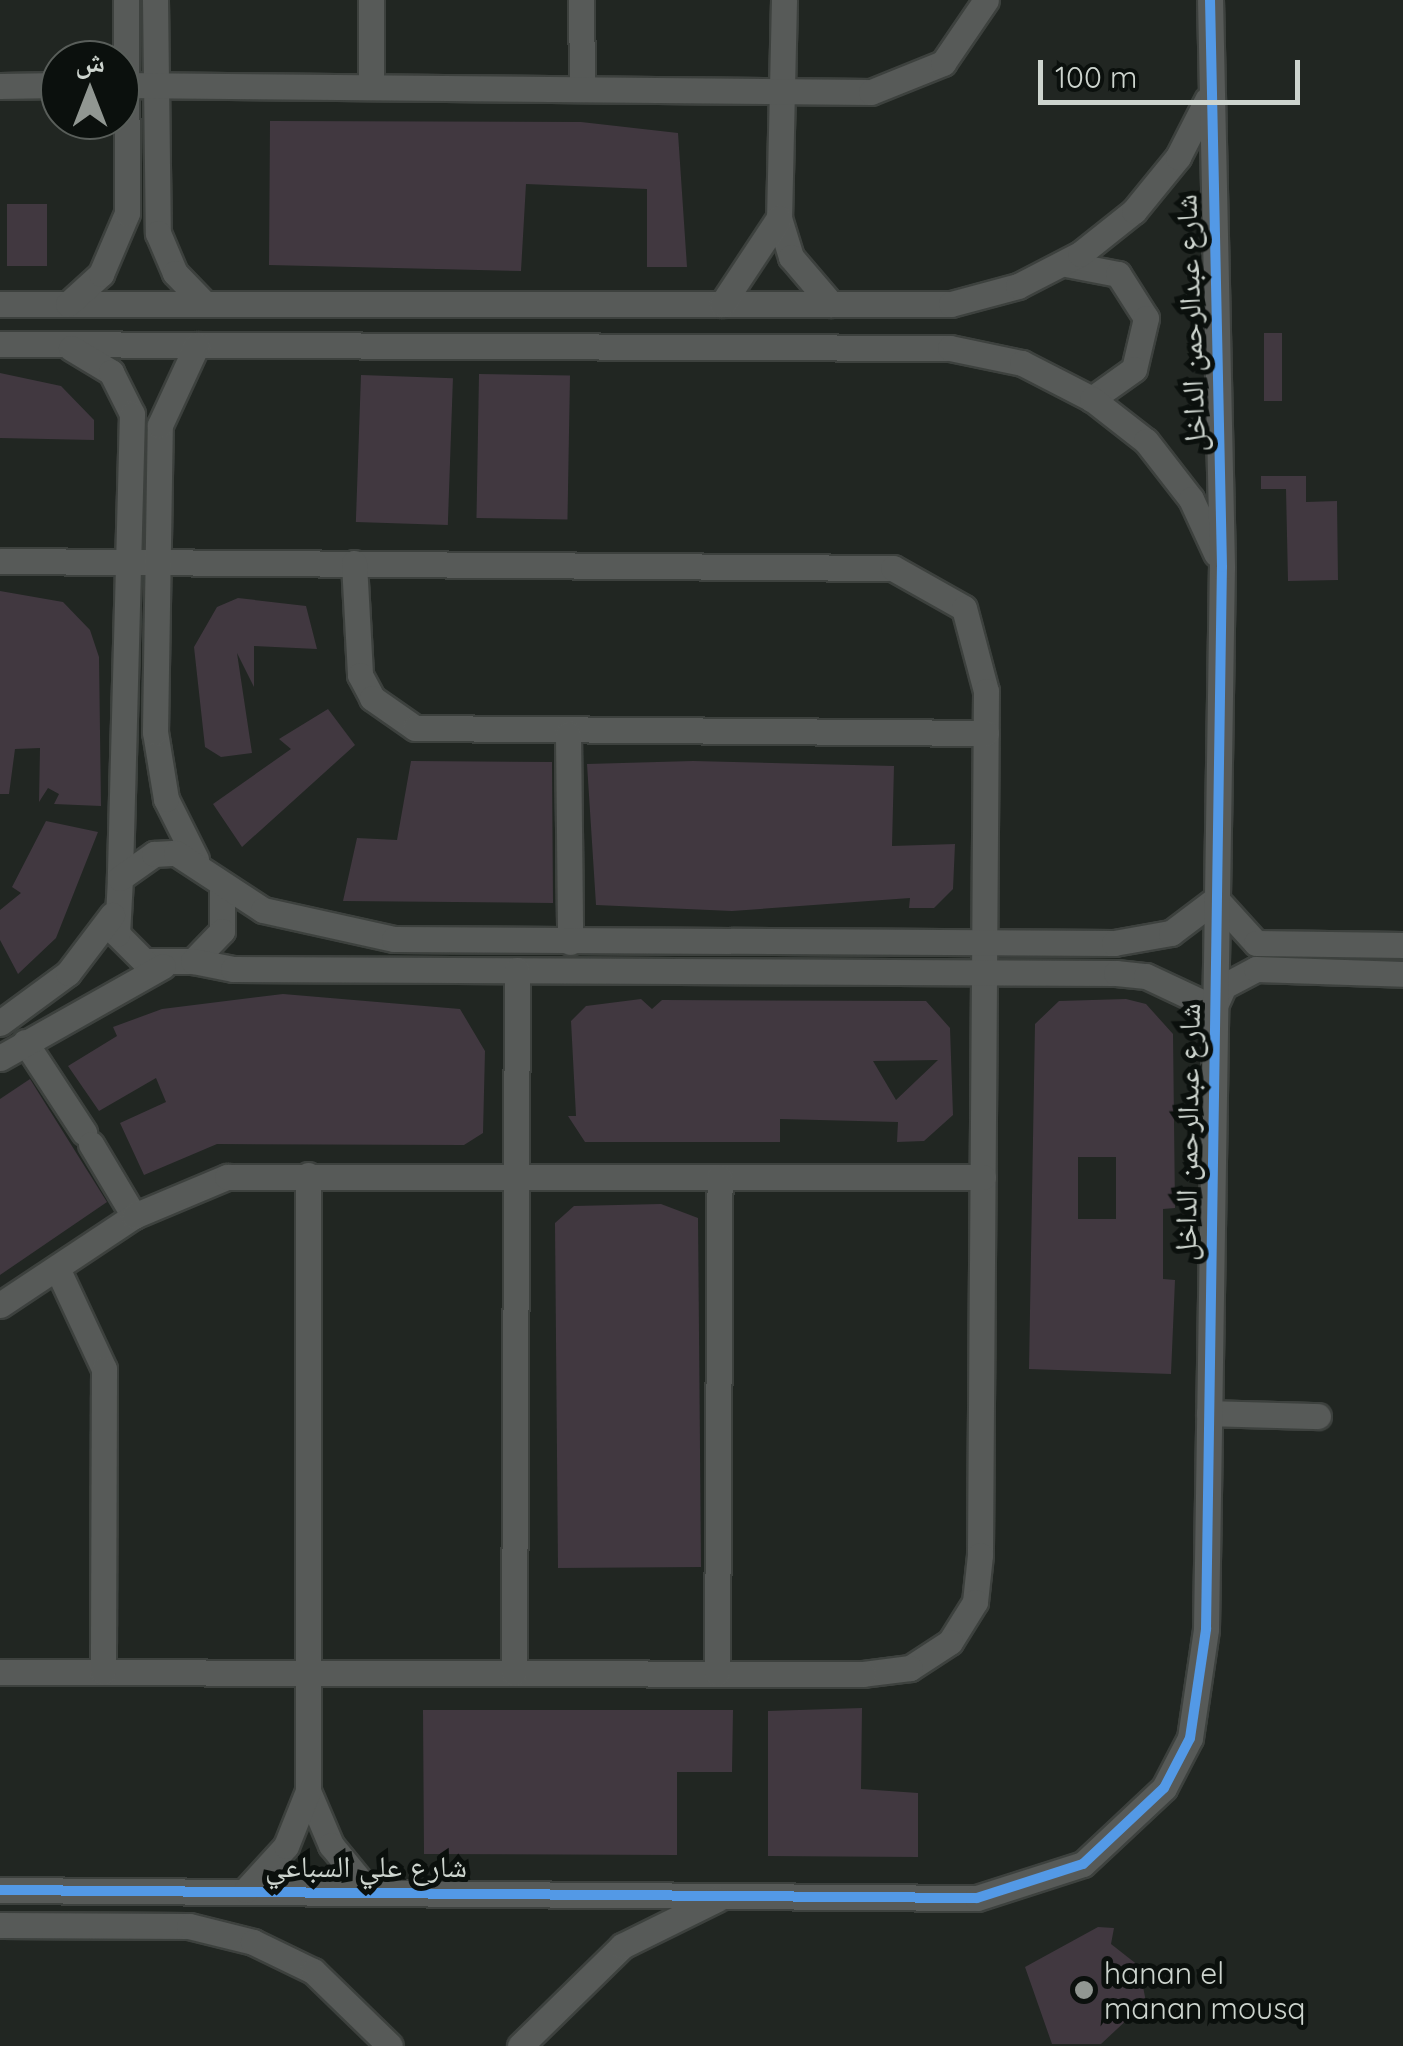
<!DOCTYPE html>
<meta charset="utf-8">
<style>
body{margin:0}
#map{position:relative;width:1403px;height:2046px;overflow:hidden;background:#212622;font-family:Quicksand,"Noto Naskh Arabic",sans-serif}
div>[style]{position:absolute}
.building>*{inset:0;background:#413840;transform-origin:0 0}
.roads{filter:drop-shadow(2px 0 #3d413e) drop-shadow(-2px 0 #3d413e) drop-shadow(0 2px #3d413e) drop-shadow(0 -2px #3d413e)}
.minor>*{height:25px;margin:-12.5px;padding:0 12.5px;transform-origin:12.5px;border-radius:12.5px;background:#575a58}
.cycleway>*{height:10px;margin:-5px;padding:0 5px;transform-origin:5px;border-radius:5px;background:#5399e6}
.dots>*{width:28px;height:28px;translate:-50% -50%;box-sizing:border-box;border:5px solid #0b100d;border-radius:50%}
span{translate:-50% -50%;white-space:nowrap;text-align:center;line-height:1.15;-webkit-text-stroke:10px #0b100d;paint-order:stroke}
.street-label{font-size:30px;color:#cdd4ce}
.poi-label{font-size:30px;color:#cdd4ce}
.left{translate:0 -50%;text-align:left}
.north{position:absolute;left:40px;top:40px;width:100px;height:100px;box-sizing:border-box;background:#0b100d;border:2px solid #595e5a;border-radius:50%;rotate:0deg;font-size:28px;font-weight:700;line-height:40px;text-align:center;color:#cdd4ce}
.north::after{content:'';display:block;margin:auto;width:35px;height:45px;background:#919792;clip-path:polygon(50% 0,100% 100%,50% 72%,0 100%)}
.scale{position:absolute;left:1038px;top:60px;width:262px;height:45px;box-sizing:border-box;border:5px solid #cdd4ce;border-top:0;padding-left:12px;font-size:30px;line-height:35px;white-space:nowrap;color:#cdd4ce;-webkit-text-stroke:8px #0b100d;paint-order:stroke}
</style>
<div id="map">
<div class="building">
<i style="clip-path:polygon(270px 121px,581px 122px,678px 133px,687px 267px,647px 267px,647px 189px,526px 184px,521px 271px,269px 265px)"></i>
<i style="left:7px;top:204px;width:40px;height:62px"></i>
<i style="left:1264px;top:333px;width:18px;height:68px"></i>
<i style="clip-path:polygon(0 373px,61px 386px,94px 420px,94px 440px,0 438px)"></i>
<i style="left:479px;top:374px;width:91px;height:144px;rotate:1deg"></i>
<i style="left:361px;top:375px;width:92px;height:147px;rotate:2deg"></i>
<i style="clip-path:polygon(1261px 476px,1306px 476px,1306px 502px,1337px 501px,1338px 580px,1288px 581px,1286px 489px,1261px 489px)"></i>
<i style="clip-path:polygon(0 591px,63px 602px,90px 630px,99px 657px,101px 806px,54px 804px,59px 794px,48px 788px,39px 802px,40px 748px,15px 749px,9px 794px,0 794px)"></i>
<i style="clip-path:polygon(238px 598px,306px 606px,317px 649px,254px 646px,254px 687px,237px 653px,252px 753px,221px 757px,205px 747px,194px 647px,217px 607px)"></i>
<i style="clip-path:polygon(328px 709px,355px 745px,242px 847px,213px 804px,291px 749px,279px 739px)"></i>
<i style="clip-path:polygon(411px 761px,552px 762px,553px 903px,343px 901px,357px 838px,397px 840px)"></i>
<i style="clip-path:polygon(693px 761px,894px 766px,892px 846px,955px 844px,953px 889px,934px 908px,909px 908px,910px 898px,732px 911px,596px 905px,587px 764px)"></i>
<i style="clip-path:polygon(46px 821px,98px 832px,56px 938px,18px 974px,0 940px,0 910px,21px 893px,12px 887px)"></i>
<i style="clip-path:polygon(283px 994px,460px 1009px,485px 1051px,483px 1133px,464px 1145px,217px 1144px,144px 1175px,120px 1123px,166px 1102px,156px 1078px,99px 1111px,68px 1066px,117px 1036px,113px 1027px,162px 1009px)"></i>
<i style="clip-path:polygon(evenodd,641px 999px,652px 1009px,662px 1000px,926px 1001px,950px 1028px,953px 1115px,924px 1141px,897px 1142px,898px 1122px,780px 1119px,780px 1142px,585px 1142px,568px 1116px,576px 1116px,571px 1021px,586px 1006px,641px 999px,938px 1060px,896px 1100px,873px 1061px,938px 1060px)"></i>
<i style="clip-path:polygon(evenodd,1126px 999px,1146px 1004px,1173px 1034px,1175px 1208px,1163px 1209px,1163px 1279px,1175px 1280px,1171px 1374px,1029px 1369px,1035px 1024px,1059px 1001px,1126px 999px,1078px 1157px,1116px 1157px,1116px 1219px,1078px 1219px,1078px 1157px)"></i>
<i style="clip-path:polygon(30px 1079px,107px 1202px,0 1275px,0 1099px)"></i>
<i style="clip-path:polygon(574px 1206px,661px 1204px,698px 1218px,701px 1567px,558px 1568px,555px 1223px)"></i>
<i style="clip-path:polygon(862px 1708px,861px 1789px,918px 1793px,918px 1857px,768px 1856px,768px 1711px)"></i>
<i style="clip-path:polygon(423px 1710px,733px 1710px,732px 1772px,677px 1772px,677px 1855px,424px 1854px)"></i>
<i style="clip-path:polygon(1098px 1927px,1114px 1928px,1111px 1944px,1139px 1966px,1146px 2002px,1101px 2044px,1052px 2044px,1025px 1967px)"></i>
</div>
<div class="roads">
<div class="minor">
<i style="left:155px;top:0;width:233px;rotate:89.3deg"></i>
<i style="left:158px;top:233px;width:43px;rotate:67deg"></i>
<i style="left:175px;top:273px;width:43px;rotate:45.9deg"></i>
<i style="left:581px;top:0;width:86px;rotate:89.3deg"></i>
<i style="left:784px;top:0;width:218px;rotate:91.3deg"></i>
<i style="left:779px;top:218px;width:41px;rotate:72.9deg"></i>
<i style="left:791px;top:257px;width:62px;rotate:49.6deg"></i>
<i style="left:120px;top:85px;width:751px;rotate:0.53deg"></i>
<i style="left:871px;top:92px;width:78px;rotate:-21.9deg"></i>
<i style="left:943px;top:63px;width:76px;rotate:-55.7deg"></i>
<i style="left:371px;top:85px;width:85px;rotate:-90deg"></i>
<i style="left:0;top:86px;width:60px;rotate:-1deg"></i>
<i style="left:1066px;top:264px;width:53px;rotate:10.9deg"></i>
<i style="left:1118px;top:274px;width:52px;rotate:57.5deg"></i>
<i style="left:1146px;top:318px;width:52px;rotate:103.2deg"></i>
<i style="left:1134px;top:369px;width:52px;rotate:144.5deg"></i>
<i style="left:0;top:304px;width:951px"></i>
<i style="left:951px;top:304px;width:69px;rotate:-15deg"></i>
<i style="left:1018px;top:286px;width:70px;rotate:-27.3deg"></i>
<i style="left:1080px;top:254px;width:69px;rotate:-38.5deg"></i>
<i style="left:1134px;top:211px;width:70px;rotate:-50.8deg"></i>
<i style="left:1178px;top:157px;width:64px;rotate:-63deg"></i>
<i style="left:68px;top:304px;width:45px;rotate:-42.3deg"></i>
<i style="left:101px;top:274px;width:66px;rotate:-66.9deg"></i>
<i style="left:127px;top:213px;width:213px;rotate:-90.3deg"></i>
<i style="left:722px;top:304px;width:103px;rotate:-56.5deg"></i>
<i style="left:0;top:344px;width:950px;rotate:0.24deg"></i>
<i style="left:950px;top:348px;width:74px;rotate:11.8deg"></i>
<i style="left:1022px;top:363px;width:79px;rotate:27.2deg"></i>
<i style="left:1092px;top:399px;width:68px;rotate:37.9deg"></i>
<i style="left:1146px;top:441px;width:73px;rotate:52.2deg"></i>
<i style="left:1191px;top:499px;width:60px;rotate:65.2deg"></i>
<i style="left:71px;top:348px;width:47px;rotate:31deg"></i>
<i style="left:111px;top:372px;width:47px;rotate:63.4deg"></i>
<i style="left:132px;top:414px;width:464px;rotate:91.5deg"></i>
<i style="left:0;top:561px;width:893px;rotate:0.45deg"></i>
<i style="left:893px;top:568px;width:81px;rotate:29.4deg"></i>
<i style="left:964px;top:608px;width:86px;rotate:75.2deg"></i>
<i style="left:986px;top:691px;width:864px;rotate:90.4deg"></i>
<i style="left:980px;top:1555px;width:47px;rotate:96.1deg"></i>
<i style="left:975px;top:1602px;width:47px;rotate:122deg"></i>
<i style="left:950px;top:1642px;width:48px;rotate:147deg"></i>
<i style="left:910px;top:1668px;width:47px;rotate:172.7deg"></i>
<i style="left:863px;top:1674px;width:863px;rotate:-179.87deg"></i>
<i style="left:354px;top:563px;width:112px;rotate:86.9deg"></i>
<i style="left:360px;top:675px;width:26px;rotate:62deg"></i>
<i style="left:372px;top:698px;width:52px;rotate:34.9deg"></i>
<i style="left:415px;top:728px;width:571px;rotate:0.5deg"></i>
<i style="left:568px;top:734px;width:208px;rotate:89.4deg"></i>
<i style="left:196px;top:859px;width:67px;rotate:-116.6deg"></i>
<i style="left:166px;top:799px;width:68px;rotate:-99.3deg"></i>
<i style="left:155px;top:732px;width:307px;rotate:-89.1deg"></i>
<i style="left:160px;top:425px;width:88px;rotate:-65.2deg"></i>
<i style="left:222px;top:890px;width:41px;rotate:90deg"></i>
<i style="left:222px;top:931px;width:42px;rotate:134deg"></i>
<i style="left:193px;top:961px;width:49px;rotate:180deg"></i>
<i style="left:144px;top:961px;width:38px;rotate:-135deg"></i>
<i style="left:117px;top:934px;width:56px;rotate:-86.9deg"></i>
<i style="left:120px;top:878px;width:42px;rotate:-35.2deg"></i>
<i style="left:154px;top:854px;width:22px;rotate:-3deg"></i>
<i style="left:176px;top:853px;width:104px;rotate:33.2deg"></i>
<i style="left:263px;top:910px;width:134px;rotate:12.5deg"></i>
<i style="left:394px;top:939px;width:720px;rotate:0.32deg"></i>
<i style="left:1114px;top:943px;width:58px;rotate:-10deg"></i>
<i style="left:1171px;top:933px;width:56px;rotate:-37.1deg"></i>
<i style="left:1216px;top:899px;width:59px;rotate:47.7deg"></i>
<i style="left:1256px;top:943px;width:147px;rotate:0.8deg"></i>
<i style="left:193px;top:961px;width:41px;rotate:11.3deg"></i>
<i style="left:233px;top:969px;width:883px;rotate:0.26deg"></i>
<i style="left:1116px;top:973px;width:30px;rotate:6deg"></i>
<i style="left:1146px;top:976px;width:75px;rotate:25.2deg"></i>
<i style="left:1214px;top:1008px;width:24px;rotate:-66deg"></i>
<i style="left:1224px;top:986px;width:36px;rotate:-28deg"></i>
<i style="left:1256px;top:969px;width:147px;rotate:1.9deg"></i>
<i style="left:0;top:1023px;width:84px;rotate:-36.3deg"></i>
<i style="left:68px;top:973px;width:73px;rotate:-52.8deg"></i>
<i style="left:25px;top:1042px;width:108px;rotate:56.8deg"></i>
<i style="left:0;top:1058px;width:187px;rotate:-29.4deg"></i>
<i style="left:91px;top:1144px;width:84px;rotate:59.2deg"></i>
<i style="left:57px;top:1268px;width:111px;rotate:65deg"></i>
<i style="left:104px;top:1369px;width:303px;rotate:90.2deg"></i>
<i style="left:0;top:1305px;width:161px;rotate:-33.6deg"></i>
<i style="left:134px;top:1216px;width:101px;rotate:-22.8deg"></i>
<i style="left:227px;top:1177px;width:756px"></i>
<i style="left:1209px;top:1413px;width:109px;rotate:1.6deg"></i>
<i style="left:514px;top:1673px;width:703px;rotate:-89.76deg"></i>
<i style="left:717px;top:1673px;width:496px;rotate:-89.7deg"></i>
<i style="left:308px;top:1791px;width:59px;rotate:66.9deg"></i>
<i style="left:331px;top:1845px;width:58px;rotate:50.6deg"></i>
<i style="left:0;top:1890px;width:977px;rotate:0.47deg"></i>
<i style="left:977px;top:1898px;width:111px;rotate:-17.8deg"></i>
<i style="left:1083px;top:1864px;width:111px;rotate:-43.2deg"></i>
<i style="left:1164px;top:1788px;width:56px;rotate:-62.5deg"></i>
<i style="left:1190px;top:1738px;width:110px;rotate:-81.6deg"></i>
<i style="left:1206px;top:1629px;width:1062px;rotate:-89.14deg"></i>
<i style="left:1222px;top:567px;width:567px;rotate:-91.21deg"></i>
<i style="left:246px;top:1890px;width:59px;rotate:-47.7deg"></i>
<i style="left:286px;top:1846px;width:59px;rotate:-68.2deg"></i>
<i style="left:308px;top:1791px;width:616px;rotate:-90deg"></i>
<i style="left:0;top:1925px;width:189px;rotate:0.3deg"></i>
<i style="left:189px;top:1926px;width:66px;rotate:14deg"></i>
<i style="left:253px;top:1942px;width:67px;rotate:25.8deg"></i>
<i style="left:313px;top:1971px;width:107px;rotate:44.2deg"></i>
<i style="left:520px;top:2046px;width:143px;rotate:-44.4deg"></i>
<i style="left:622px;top:1946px;width:106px;rotate:-26.3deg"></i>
</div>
</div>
<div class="cycleway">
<i style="left:0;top:1890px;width:977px;rotate:0.47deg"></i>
<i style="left:977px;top:1898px;width:111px;rotate:-17.8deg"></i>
<i style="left:1083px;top:1864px;width:111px;rotate:-43.2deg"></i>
<i style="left:1164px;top:1788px;width:56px;rotate:-62.5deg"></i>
<i style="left:1190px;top:1738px;width:110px;rotate:-81.6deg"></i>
<i style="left:1206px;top:1629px;width:1062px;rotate:-89.14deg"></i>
<i style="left:1222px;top:567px;width:567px;rotate:-91.21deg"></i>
</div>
<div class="dots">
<i style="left:1084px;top:1990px;background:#919792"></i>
</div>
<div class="street-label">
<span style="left:1190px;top:323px;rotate:-92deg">شارع عبدالرحمن الداخل</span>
<span style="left:1187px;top:1132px;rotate:-89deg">شارع عبدالرحمن الداخل</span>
<span style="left:366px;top:1866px">شارع علي السباعي</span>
</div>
<div class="poi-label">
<span class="left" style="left:1104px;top:1990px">hanan el<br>manan mousq</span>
</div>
<div class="north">ش</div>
<div class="scale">100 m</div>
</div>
